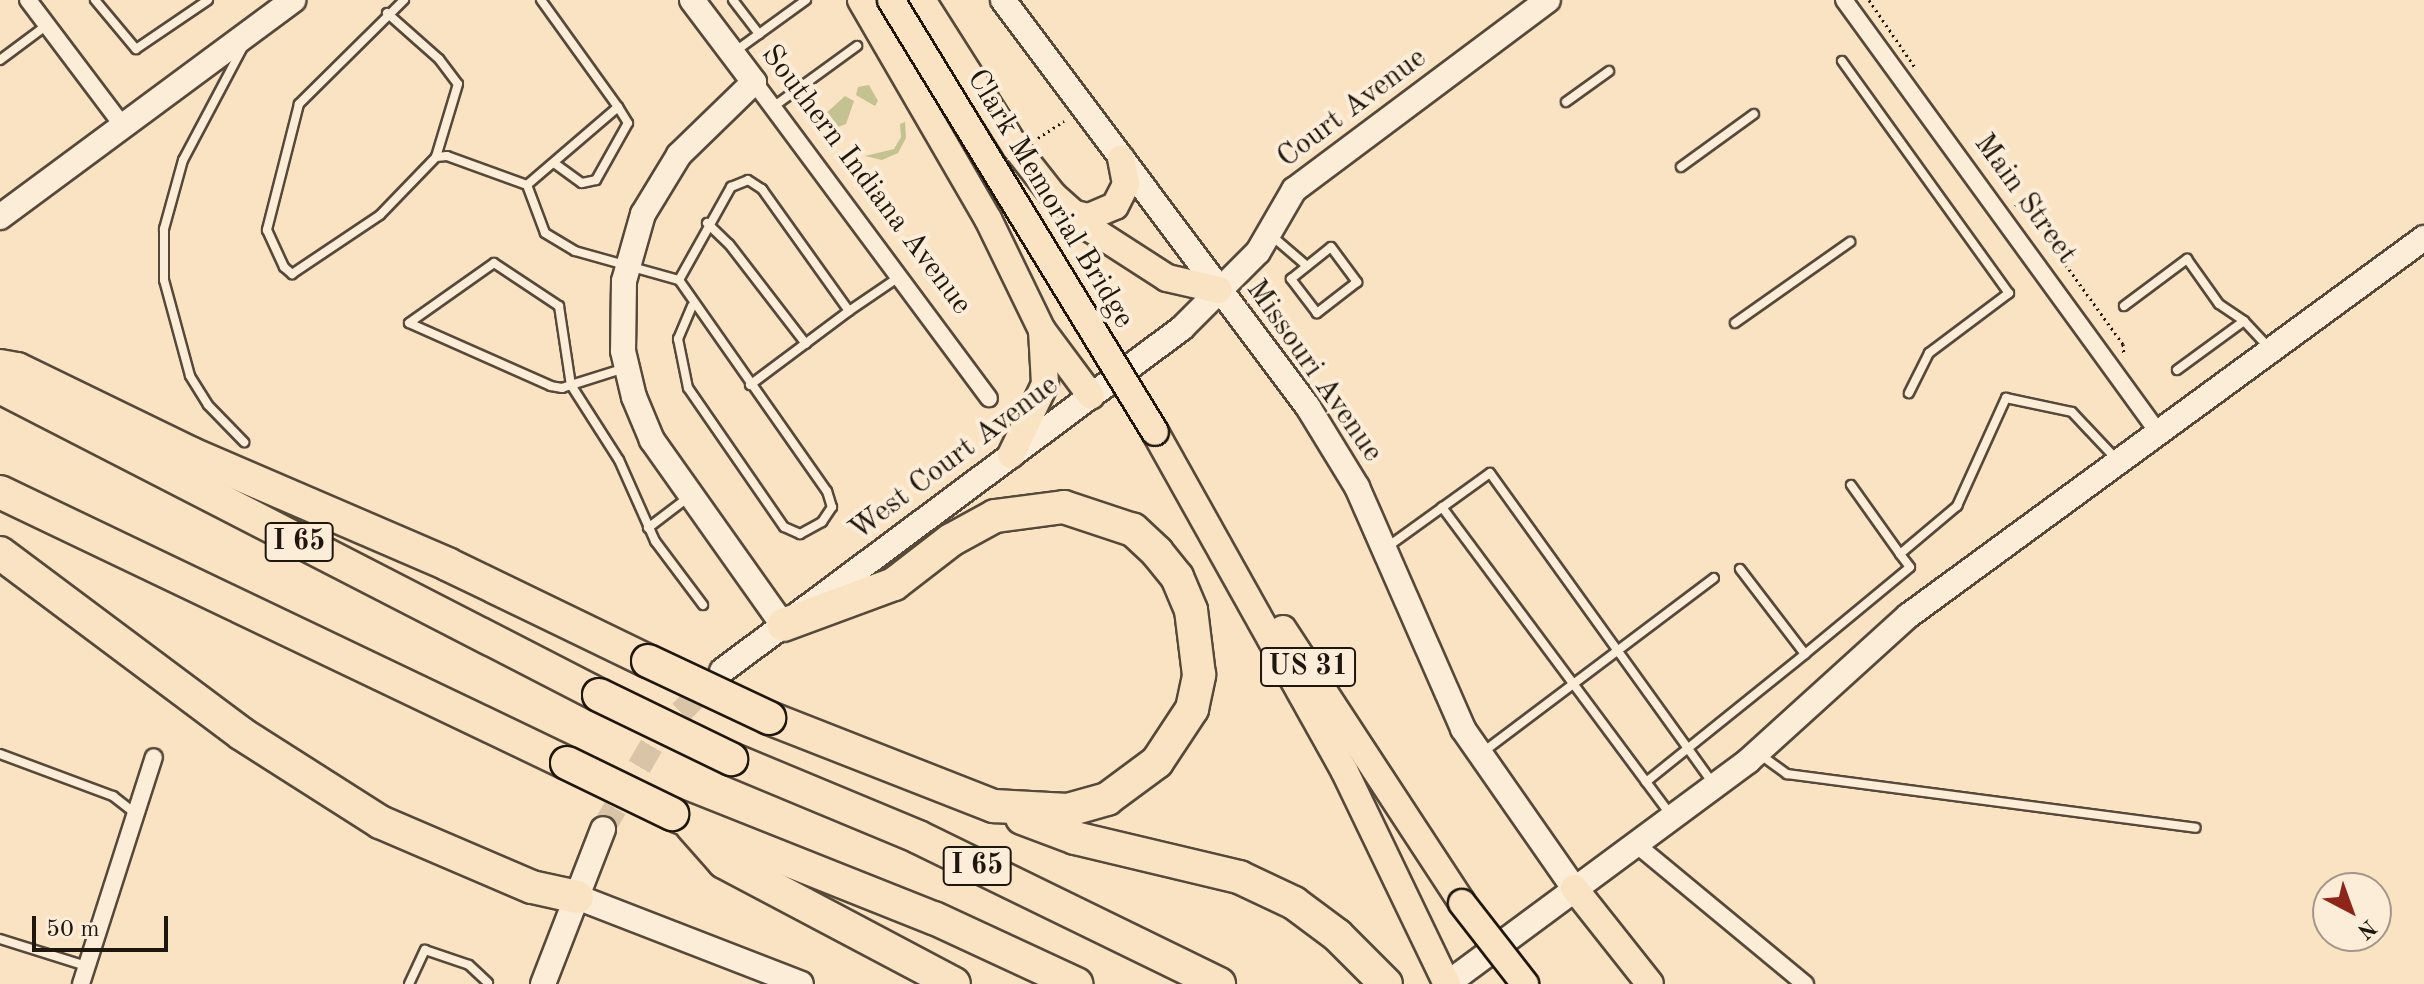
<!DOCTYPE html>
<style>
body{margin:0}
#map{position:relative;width:2424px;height:984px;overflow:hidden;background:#fae3c3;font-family:"Old Standard TT",serif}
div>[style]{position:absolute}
.green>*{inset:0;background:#c4c290}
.secondary-tunnel>*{height:24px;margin-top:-12px;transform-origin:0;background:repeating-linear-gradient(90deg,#d9c4a8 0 24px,transparent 0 36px)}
.path>*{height:3px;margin-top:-1.5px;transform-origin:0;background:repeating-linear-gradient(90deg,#1f160d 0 2px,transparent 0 6px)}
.roads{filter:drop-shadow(2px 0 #56493a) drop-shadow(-2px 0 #56493a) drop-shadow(0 2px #56493a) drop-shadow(0 -2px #56493a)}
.lane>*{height:8px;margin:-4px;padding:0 4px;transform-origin:4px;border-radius:4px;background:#fcedd8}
.street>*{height:16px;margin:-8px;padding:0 8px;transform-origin:8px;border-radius:8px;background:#fcedd8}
.secondary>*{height:24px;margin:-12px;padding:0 12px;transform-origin:12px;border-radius:12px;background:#fcedd8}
.primary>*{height:26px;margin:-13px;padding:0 13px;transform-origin:13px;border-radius:13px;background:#fae3c3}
.highway>*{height:32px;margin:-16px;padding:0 16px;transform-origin:16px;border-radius:16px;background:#fae3c3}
.bridges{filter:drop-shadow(2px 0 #1f160d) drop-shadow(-2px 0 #1f160d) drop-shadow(0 2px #1f160d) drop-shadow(0 -2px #1f160d)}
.primary-bridge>*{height:26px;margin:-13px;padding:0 13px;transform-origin:13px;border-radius:13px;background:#fae3c3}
.highway-bridge>*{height:32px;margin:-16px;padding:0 16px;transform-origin:16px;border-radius:16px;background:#fae3c3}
span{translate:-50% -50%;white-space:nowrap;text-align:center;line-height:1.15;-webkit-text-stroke:8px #fcedd8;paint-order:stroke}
.shield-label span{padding:2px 6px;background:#fcedd8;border:2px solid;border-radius:6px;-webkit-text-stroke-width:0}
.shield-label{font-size:28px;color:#1f160d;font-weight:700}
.street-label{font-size:30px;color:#1f160d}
.north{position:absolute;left:2312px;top:872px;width:80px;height:80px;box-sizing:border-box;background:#fcedd8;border:2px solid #a49787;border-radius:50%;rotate:139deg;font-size:22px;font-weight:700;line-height:32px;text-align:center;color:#1f160d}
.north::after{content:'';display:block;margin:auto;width:28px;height:36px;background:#8f2418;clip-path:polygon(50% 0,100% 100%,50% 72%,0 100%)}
.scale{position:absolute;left:32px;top:916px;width:136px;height:36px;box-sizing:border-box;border:4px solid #1f160d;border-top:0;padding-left:10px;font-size:24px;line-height:28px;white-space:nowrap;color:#1f160d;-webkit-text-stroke:6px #fcedd8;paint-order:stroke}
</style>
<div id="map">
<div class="green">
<i style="clip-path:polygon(869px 85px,878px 101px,875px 106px,856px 95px,858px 87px)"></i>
<i style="clip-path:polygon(845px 96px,854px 101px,846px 124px,830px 130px,823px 116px)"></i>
<i style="clip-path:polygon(905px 122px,906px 138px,898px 153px,882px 160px,865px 156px,894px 149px,901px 137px,900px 124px)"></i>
</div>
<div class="secondary-tunnel">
<i style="left:603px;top:829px;width:105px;rotate:-59.8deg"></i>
<i style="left:656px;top:738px;width:83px;rotate:-46deg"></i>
</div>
<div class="path">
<i style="left:1869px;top:0;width:83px;rotate:55.7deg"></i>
<i style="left:1038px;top:138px;width:31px;rotate:-33deg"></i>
<i style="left:2015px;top:204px;width:14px;rotate:30deg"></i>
<i style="left:2027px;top:211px;width:164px;rotate:54.2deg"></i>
<i style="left:2123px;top:344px;width:11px;rotate:85deg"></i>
</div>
<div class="roads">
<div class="lane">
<i style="left:95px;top:0;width:64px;rotate:50.1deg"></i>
<i style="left:136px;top:49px;width:87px;rotate:-34.2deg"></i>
<i style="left:404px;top:0;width:148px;rotate:135.3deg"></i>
<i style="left:299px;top:104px;width:130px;rotate:104.3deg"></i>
<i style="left:267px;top:230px;width:41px;rotate:65.3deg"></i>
<i style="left:284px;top:267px;width:11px;rotate:41deg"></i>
<i style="left:292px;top:274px;width:106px;rotate:-33.8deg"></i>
<i style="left:380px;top:215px;width:81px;rotate:-46deg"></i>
<i style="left:436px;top:157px;width:11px;rotate:-5deg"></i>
<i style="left:447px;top:156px;width:85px;rotate:19.9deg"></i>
<i style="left:527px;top:185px;width:51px;rotate:69.4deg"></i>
<i style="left:545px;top:233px;width:35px;rotate:31deg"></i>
<i style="left:575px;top:251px;width:108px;rotate:15.6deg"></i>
<i style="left:679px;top:280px;width:258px;rotate:55deg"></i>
<i style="left:827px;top:491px;width:17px;rotate:73deg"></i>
<i style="left:832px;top:507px;width:18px;rotate:124deg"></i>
<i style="left:822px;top:522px;width:25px;rotate:151deg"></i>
<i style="left:800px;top:534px;width:17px;rotate:-156deg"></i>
<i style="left:784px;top:527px;width:169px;rotate:-124.6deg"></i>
<i style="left:688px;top:388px;width:50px;rotate:-101.5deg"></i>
<i style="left:678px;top:339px;width:36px;rotate:-67deg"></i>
<i style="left:733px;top:0;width:43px;rotate:52.6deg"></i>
<i style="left:759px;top:34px;width:29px;rotate:144deg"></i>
<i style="left:387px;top:13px;width:69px;rotate:41.5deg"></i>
<i style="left:439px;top:59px;width:31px;rotate:53deg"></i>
<i style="left:458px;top:84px;width:76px;rotate:106.8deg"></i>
<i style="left:759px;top:34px;width:58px;rotate:-35.9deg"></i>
<i style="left:244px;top:45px;width:130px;rotate:117.9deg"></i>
<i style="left:183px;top:160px;width:72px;rotate:105.4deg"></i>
<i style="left:164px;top:229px;width:51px;rotate:90deg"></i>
<i style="left:164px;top:280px;width:99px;rotate:74.8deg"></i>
<i style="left:190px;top:376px;width:34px;rotate:58deg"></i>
<i style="left:208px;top:405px;width:52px;rotate:45.8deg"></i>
<i style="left:0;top:60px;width:59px;rotate:-36.7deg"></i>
<i style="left:1842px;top:61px;width:286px;rotate:54.3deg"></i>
<i style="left:2009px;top:293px;width:100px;rotate:143.1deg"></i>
<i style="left:1929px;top:353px;width:45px;rotate:116.6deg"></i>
<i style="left:1566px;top:102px;width:53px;rotate:-35.8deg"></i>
<i style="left:773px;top:107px;width:104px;rotate:-36deg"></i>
<i style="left:554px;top:163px;width:34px;rotate:36deg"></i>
<i style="left:582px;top:183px;width:14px;rotate:-12deg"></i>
<i style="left:596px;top:180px;width:65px;rotate:-60.7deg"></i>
<i style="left:628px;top:123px;width:19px;rotate:-122deg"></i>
<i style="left:1681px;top:167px;width:90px;rotate:-36deg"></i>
<i style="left:527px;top:185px;width:120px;rotate:-40.6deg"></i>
<i style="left:618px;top:107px;width:132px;rotate:-125.7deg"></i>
<i style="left:707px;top:223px;width:30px;rotate:44deg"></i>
<i style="left:729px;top:244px;width:126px;rotate:52.4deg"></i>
<i style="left:1272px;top:236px;width:46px;rotate:40.6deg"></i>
<i style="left:1331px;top:247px;width:44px;rotate:53.4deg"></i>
<i style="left:1357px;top:282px;width:51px;rotate:142.2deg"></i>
<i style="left:1317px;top:313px;width:43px;rotate:-127.4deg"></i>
<i style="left:1291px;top:279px;width:51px;rotate:-38.7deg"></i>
<i style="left:679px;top:280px;width:107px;rotate:-60.8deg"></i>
<i style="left:731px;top:187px;width:18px;rotate:-22deg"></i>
<i style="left:748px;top:180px;width:17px;rotate:33deg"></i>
<i style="left:762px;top:189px;width:150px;rotate:54.5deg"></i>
<i style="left:849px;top:311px;width:60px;rotate:-34.2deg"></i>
<i style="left:2124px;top:306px;width:79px;rotate:-36.7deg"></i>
<i style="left:2187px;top:259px;width:55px;rotate:54.6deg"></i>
<i style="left:2219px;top:304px;width:30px;rotate:34deg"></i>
<i style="left:2244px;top:321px;width:35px;rotate:47deg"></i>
<i style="left:1735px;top:323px;width:141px;rotate:-35.2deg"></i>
<i style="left:625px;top:368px;width:57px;rotate:162.5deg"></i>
<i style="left:571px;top:385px;width:9px;rotate:162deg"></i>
<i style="left:562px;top:388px;width:11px;rotate:-170deg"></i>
<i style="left:551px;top:386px;width:155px;rotate:-156.1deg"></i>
<i style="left:409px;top:323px;width:104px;rotate:-35.2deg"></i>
<i style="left:494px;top:263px;width:78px;rotate:33.5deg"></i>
<i style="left:559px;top:306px;width:80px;rotate:81.4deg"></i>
<i style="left:571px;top:385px;width:89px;rotate:57.4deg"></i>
<i style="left:619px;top:460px;width:89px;rotate:66deg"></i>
<i style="left:655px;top:541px;width:80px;rotate:53.1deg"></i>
<i style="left:2177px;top:370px;width:83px;rotate:-36.2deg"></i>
<i style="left:750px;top:385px;width:124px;rotate:-36.8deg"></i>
<i style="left:1851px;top:485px;width:85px;rotate:54.6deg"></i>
<i style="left:1900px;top:554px;width:75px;rotate:-40.1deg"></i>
<i style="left:1957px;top:506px;width:119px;rotate:-65.6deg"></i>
<i style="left:2006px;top:398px;width:67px;rotate:12deg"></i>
<i style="left:2072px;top:412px;width:66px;rotate:46.8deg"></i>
<i style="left:1442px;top:507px;width:384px;rotate:53.4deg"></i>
<i style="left:648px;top:528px;width:53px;rotate:-37.3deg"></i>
<i style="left:1386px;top:548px;width:128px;rotate:-35.8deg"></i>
<i style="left:1490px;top:473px;width:382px;rotate:54.3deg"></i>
<i style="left:1740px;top:569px;width:107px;rotate:52.6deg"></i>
<i style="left:1805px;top:654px;width:136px;rotate:-39.6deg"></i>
<i style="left:1910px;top:567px;width:16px;rotate:-128deg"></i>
<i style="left:1483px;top:752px;width:289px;rotate:-37deg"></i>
<i style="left:1758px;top:753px;width:36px;rotate:36deg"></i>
<i style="left:1787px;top:774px;width:412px;rotate:7.5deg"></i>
<i style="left:0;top:754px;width:121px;rotate:20.4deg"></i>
<i style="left:113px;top:796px;width:28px;rotate:38deg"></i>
<i style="left:1646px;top:782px;width:204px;rotate:-38.8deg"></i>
<i style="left:0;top:939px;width:90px;rotate:17.4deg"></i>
<i style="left:409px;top:984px;width:38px;rotate:-65deg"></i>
<i style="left:425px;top:950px;width:46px;rotate:18.8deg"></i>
<i style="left:469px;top:965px;width:26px;rotate:43deg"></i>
</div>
<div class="street">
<i style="left:28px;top:0;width:158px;rotate:53deg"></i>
<i style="left:1844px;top:0;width:534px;rotate:53.99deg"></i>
<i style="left:754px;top:82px;width:394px;rotate:53.4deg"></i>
<i style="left:1637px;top:845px;width:218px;rotate:39.6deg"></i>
<i style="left:81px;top:984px;width:238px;rotate:-72.2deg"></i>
</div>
<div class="secondary">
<i style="left:692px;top:0;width:103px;rotate:52.9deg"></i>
<i style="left:754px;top:82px;width:105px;rotate:135.8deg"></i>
<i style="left:679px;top:155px;width:69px;rotate:121.4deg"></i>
<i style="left:643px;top:214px;width:70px;rotate:105.8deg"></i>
<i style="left:624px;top:281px;width:70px;rotate:90.8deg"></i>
<i style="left:623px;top:351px;width:47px;rotate:76.6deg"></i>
<i style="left:634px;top:397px;width:47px;rotate:67.3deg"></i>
<i style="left:652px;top:440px;width:227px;rotate:54.7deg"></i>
<i style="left:1003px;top:0;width:509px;rotate:53.15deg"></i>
<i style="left:1308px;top:407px;width:94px;rotate:58.5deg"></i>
<i style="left:1357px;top:487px;width:264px;rotate:66.3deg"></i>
<i style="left:1463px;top:729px;width:194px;rotate:55.1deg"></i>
<i style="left:0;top:217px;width:365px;rotate:-36.5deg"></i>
<i style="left:722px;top:671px;width:574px;rotate:-36.71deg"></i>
<i style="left:1182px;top:328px;width:107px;rotate:-45deg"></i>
<i style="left:1258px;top:252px;width:72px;rotate:-59.9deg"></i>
<i style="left:1294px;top:190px;width:317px;rotate:-36.8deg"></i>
<i style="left:577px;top:897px;width:240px;rotate:21.2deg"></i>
<i style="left:543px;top:984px;width:166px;rotate:-68.8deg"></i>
<i style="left:1447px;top:984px;width:375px;rotate:-36.5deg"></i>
<i style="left:1748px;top:761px;width:216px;rotate:-42.2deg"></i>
<i style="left:1908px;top:616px;width:640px;rotate:-36.22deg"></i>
</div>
<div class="primary">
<i style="left:861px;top:0;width:253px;rotate:59.9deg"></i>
<i style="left:988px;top:219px;width:123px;rotate:64.1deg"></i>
<i style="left:1042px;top:330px;width:82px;rotate:53.4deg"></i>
<i style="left:922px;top:0;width:175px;rotate:57.6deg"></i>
<i style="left:1016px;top:148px;width:60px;rotate:51.8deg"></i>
<i style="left:1053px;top:195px;width:51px;rotate:41.8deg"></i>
<i style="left:1091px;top:229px;width:90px;rotate:32.8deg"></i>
<i style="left:1167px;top:278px;width:53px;rotate:13deg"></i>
<i style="left:1071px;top:213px;width:18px;rotate:13deg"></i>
<i style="left:1089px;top:217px;width:28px;rotate:-23deg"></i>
<i style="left:1115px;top:206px;width:25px;rotate:-63deg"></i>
<i style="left:1126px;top:184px;width:26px;rotate:-101deg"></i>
<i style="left:1155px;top:432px;width:387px;rotate:60.8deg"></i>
<i style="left:1344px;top:770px;width:237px;rotate:64.3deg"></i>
<i style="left:1011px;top:455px;width:79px;rotate:-64.4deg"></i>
<i style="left:1045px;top:384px;width:54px;rotate:-93.2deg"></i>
<i style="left:1283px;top:629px;width:327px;rotate:56.8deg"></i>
<i style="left:1574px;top:888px;width:122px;rotate:51.6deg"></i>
</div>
<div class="highway">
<i style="left:0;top:366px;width:17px;rotate:10deg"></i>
<i style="left:17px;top:369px;width:195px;rotate:25.9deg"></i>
<i style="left:192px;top:454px;width:278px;rotate:23.3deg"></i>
<i style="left:447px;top:564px;width:223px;rotate:25.8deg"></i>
<i style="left:0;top:387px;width:674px;rotate:27.21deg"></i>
<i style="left:0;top:492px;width:628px;rotate:25.55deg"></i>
<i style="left:0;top:553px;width:302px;rotate:36.8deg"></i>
<i style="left:242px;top:734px;width:164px;rotate:32.5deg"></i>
<i style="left:380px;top:822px;width:165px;rotate:23.2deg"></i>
<i style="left:532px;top:887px;width:46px;rotate:12.5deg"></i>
<i style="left:769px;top:718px;width:242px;rotate:21.4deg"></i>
<i style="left:994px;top:806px;width:74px;rotate:3.1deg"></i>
<i style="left:1068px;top:810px;width:41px;rotate:-15.8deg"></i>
<i style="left:1107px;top:799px;width:62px;rotate:-36.5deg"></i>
<i style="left:1157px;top:762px;width:64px;rotate:-56.6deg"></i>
<i style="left:1192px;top:709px;width:35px;rotate:-78deg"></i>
<i style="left:1199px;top:675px;width:65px;rotate:-97deg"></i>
<i style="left:1191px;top:610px;width:36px;rotate:-113deg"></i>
<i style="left:1177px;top:577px;width:32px;rotate:-129deg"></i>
<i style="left:1157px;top:552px;width:33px;rotate:-137deg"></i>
<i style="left:1133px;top:530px;width:73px;rotate:-161.6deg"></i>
<i style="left:1064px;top:507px;width:70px;rotate:172.6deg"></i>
<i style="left:995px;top:516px;width:50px;rotate:151.4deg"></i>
<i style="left:951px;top:540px;width:72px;rotate:142.3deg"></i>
<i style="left:894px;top:584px;width:118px;rotate:159.7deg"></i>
<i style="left:731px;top:759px;width:203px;rotate:22.6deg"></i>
<i style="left:918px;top:837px;width:335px;rotate:26deg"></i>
<i style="left:672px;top:814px;width:282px;rotate:21.7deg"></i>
<i style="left:934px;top:918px;width:157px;rotate:24.9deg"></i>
<i style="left:1022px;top:818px;width:57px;rotate:20.7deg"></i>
<i style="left:1075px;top:838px;width:169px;rotate:13.4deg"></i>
<i style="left:1239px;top:877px;width:61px;rotate:25.3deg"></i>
<i style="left:1294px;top:903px;width:54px;rotate:36.7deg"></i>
<i style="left:1337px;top:935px;width:69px;rotate:45deg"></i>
<i style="left:692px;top:826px;width:48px;rotate:48.4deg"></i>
<i style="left:724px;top:862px;width:260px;rotate:27.9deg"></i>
</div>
</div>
<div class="bridges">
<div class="primary-bridge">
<i style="left:891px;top:0;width:506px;rotate:58.57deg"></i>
<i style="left:1462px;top:903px;width:103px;rotate:52.1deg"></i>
</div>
<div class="highway-bridge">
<i style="left:648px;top:661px;width:134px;rotate:25.2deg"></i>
<i style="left:599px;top:695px;width:147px;rotate:25.9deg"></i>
<i style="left:567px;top:763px;width:117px;rotate:25.9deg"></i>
</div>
</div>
<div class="shield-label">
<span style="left:299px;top:542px">I 65</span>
<span style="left:1308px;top:667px">US 31</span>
<span style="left:977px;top:866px">I 65</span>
</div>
<div class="street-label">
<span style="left:1352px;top:108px;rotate:-37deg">Court Avenue</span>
<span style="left:866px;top:180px;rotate:53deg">Southern Indiana Avenue</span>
<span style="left:1050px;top:199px;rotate:59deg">Clark Memorial Bridge</span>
<span style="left:2025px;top:199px;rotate:54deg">Main Street</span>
<span style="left:1314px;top:371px;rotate:55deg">Missouri Avenue</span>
<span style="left:954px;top:458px;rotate:-37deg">West Court Avenue</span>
</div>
<div class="north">N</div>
<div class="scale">50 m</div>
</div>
